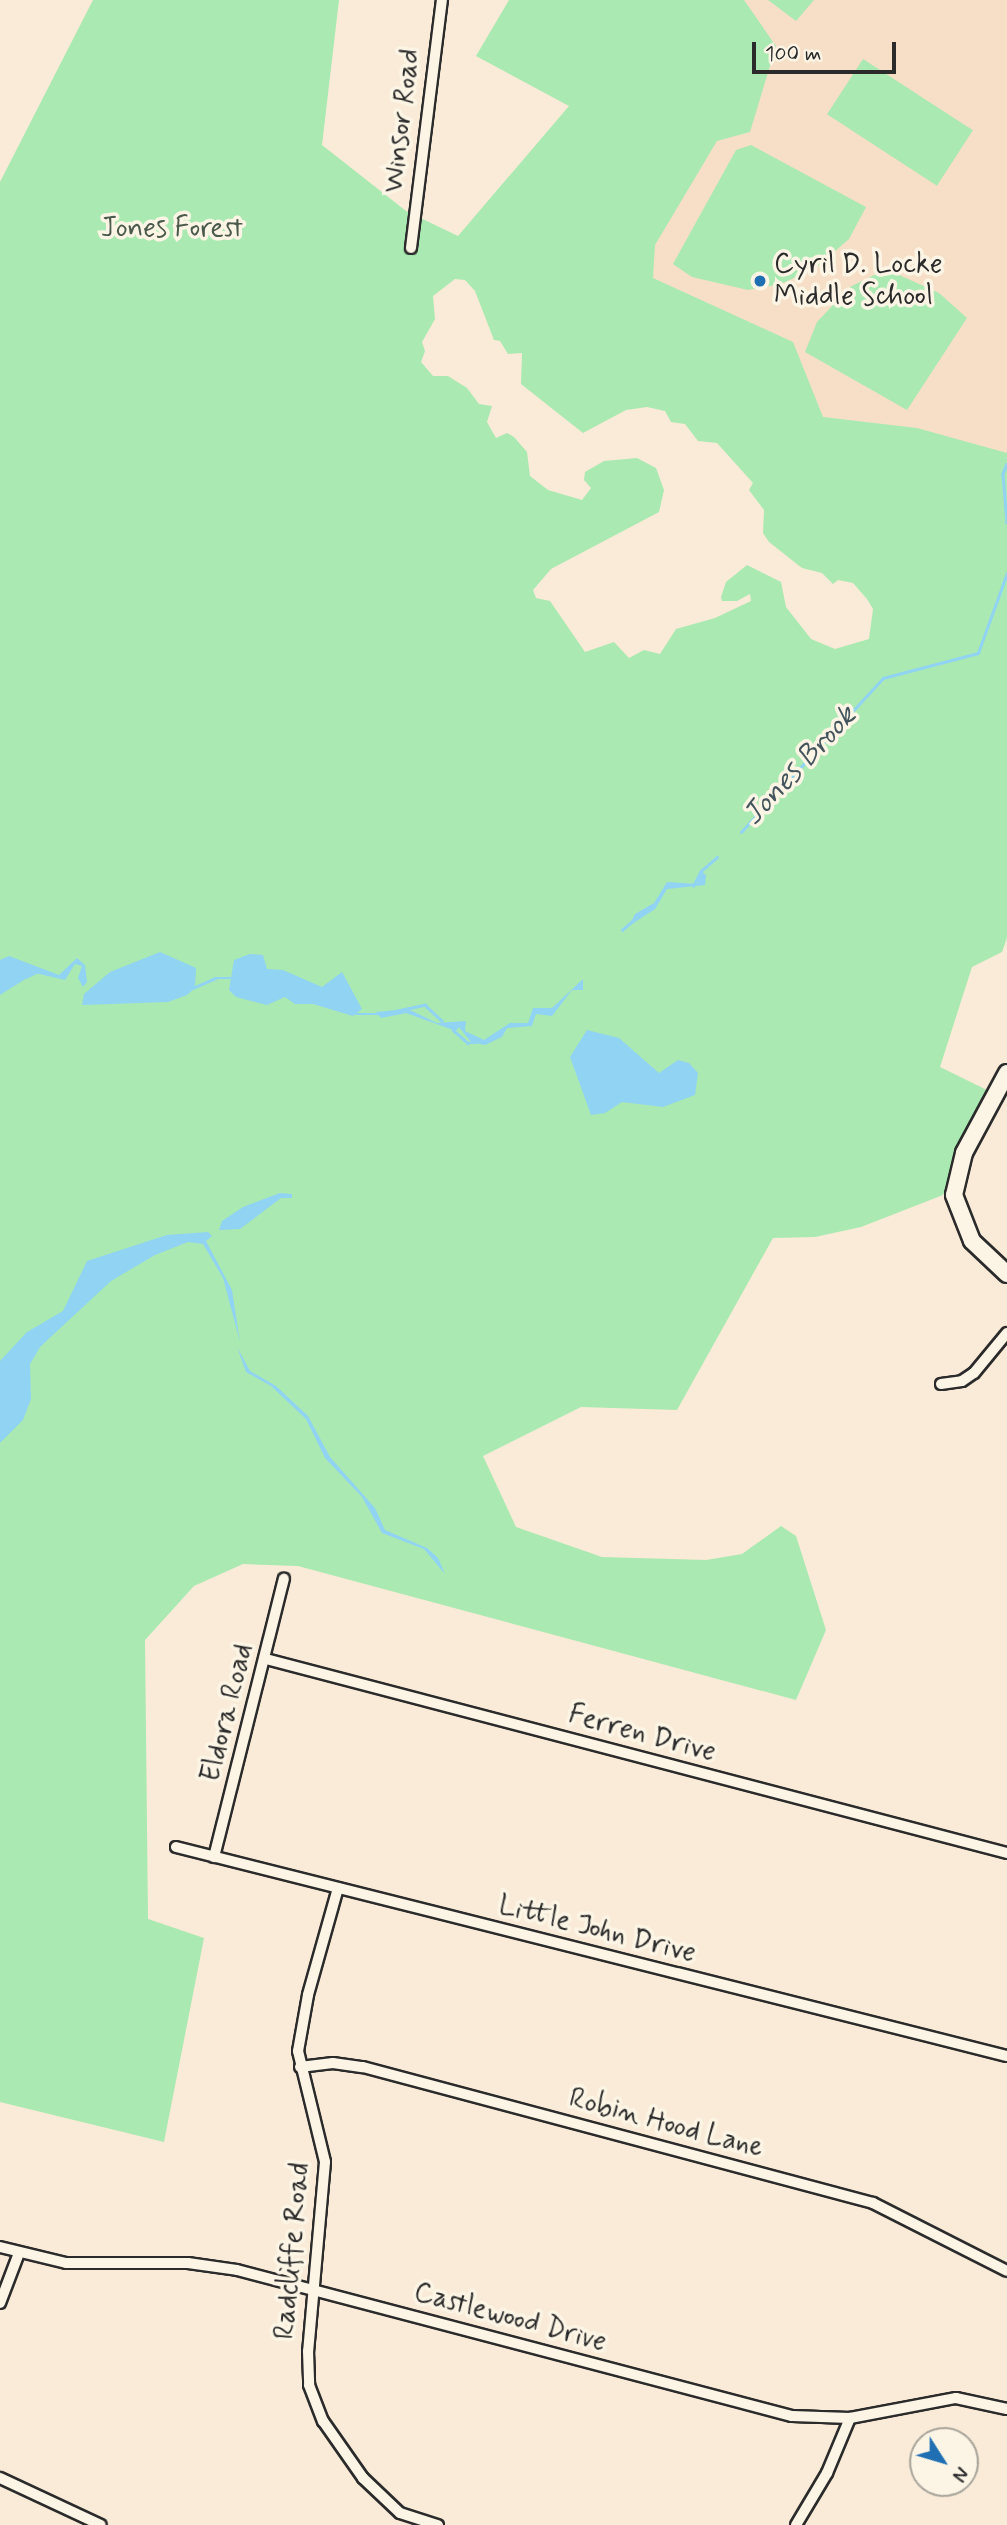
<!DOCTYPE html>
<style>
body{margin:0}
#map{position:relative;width:1007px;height:2525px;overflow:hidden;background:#f9ebd7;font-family:Mynerve,sans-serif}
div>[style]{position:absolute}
.built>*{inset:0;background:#f6dfc6}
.green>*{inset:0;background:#aae9b1;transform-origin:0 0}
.water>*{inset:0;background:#91d3f3}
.stream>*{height:2.5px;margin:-1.25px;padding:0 1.25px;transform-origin:1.25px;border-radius:1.25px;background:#91d3f3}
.roads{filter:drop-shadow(2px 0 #2b2b2b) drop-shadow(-2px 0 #2b2b2b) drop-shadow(0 2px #2b2b2b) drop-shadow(0 -2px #2b2b2b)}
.street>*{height:10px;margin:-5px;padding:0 5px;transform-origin:5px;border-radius:5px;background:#fcf5e5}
.secondary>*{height:16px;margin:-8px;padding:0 8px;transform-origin:8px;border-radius:8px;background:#fcf5e5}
.dots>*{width:19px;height:19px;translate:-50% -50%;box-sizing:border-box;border:4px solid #fcf5e5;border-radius:50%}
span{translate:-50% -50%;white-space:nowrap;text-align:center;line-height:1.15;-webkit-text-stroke:7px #fcf5e5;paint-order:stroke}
.street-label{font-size:28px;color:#2b2b2b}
.park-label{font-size:28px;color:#4b5a4c}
.poi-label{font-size:28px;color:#2b2b2b}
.left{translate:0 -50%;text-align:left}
.water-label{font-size:30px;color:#44555d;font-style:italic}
.north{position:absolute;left:909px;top:2427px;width:70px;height:70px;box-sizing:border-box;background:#fcf5e5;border:2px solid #a8a49b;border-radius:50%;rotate:127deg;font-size:19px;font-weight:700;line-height:28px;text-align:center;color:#2b2b2b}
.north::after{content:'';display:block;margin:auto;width:24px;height:32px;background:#1f6fb2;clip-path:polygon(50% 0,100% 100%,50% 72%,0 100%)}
.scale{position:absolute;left:752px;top:42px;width:144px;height:32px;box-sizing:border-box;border:4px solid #2b2b2b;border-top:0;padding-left:9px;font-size:21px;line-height:24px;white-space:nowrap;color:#2b2b2b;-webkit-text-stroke:5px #fcf5e5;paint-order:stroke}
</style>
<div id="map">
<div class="built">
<i style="clip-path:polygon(664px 0,1007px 0,1007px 538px,555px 311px)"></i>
</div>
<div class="green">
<i style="clip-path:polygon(evenodd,93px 0,339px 0,322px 145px,406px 211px,458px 236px,569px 106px,476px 56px,509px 0,744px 0,776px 46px,750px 132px,717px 141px,655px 245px,653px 278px,793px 342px,823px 417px,917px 428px,1007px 453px,1007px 938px,1002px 952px,972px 967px,940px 1067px,991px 1092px,943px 1195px,861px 1227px,815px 1237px,773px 1238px,677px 1410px,581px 1407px,483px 1456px,516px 1527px,602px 1557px,706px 1560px,742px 1554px,781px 1526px,796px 1536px,826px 1630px,796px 1700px,298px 1566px,243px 1564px,194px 1586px,145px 1640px,148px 1919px,204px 1938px,164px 2142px,0 2102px,0 182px,93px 0,455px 279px,465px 280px,475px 291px,494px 340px,500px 341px,508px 354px,522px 353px,521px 384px,583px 433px,626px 410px,647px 407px,665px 411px,671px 422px,685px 424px,698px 441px,717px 443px,753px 483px,749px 490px,764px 510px,763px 533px,769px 542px,802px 568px,822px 573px,833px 584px,838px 580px,853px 583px,867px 599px,873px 609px,869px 639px,835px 649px,811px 639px,786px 607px,781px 582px,747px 565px,726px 582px,721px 597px,722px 601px,737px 601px,750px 594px,751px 601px,715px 618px,676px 629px,660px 654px,644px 650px,629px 658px,614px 642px,585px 652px,550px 601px,536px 598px,533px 590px,551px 569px,659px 512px,664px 490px,656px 468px,637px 458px,604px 461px,585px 472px,584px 480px,591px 488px,582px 500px,548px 490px,530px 476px,527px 452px,514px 437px,507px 433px,496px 438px,492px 431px,487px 422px,492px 406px,479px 404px,467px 388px,448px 376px,433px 376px,421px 362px,425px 351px,422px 342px,435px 319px,433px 296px,455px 279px)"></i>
<i style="clip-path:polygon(768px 0,814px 0,796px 21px)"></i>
<i style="left:863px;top:59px;width:131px;height:66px;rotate:33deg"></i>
<i style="clip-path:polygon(751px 145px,866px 207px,849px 239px,817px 267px,781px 284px,748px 290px,692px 277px,673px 264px,736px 150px)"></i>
<i style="clip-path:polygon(886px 269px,939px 293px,967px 318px,907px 410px,805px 352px,817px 322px,850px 287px)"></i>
</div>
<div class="water">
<i style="clip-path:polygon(700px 870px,706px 875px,705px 885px,667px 889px,655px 909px,629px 926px,635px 914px,654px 903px,667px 882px,697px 884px)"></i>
<i style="clip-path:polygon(160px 952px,196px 968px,195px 988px,187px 995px,168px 1002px,82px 1005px,84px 994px,110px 972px)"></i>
<i style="clip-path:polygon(250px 954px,263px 955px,267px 969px,283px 970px,322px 987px,342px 972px,362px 1009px,353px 1016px,313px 1004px,295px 1004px,285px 997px,267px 1005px,236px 997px,229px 990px,234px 960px)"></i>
<i style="clip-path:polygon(9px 956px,59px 975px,77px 958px,85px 965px,87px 982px,83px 987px,78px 978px,82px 966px,75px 964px,65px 980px,35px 973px,0 995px,0 960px)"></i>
<i style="clip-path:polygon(583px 979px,583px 990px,572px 990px,552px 1016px,536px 1014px,532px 1026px,507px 1028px,502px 1037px,485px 1045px,471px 1042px,459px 1027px,456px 1031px,406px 1013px,381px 1018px,376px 1012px,408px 1009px,437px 1023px,466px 1021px,465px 1031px,484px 1040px,510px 1023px,528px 1023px,533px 1008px,552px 1008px)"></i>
<i style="clip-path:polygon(587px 1030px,619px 1038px,659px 1073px,678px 1060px,689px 1063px,698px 1073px,695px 1095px,663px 1107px,622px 1102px,605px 1113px,591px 1115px,570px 1057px)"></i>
<i style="clip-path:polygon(280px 1193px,292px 1194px,292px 1198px,281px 1198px,240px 1229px,219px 1230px,222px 1221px,243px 1207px)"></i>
<i style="clip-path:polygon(208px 1232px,212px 1236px,206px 1241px,232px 1290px,240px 1342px,223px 1278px,203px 1244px,188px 1242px,155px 1255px,111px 1281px,40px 1347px,30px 1364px,31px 1399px,23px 1420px,0 1443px,0 1361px,27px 1332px,63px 1311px,87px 1261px,167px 1235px)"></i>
<i style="clip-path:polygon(237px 1347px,250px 1371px,276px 1386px,308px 1416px,330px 1457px,375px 1508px,385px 1530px,427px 1548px,438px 1558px,445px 1574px,424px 1549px,382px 1533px,362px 1497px,325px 1458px,306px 1419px,271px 1386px,246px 1372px)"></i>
</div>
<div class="stream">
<i style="left:1007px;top:464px;width:11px;rotate:112deg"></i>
<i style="left:1003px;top:474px;width:49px;rotate:85.3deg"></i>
<i style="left:741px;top:832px;width:209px;rotate:-47.3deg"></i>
<i style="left:883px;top:678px;width:98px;rotate:-14.7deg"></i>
<i style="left:978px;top:653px;width:85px;rotate:-70.1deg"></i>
<i style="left:693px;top:886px;width:17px;rotate:-62deg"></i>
<i style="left:701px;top:871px;width:21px;rotate:-41deg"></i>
<i style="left:622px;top:930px;width:21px;rotate:-41deg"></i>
<i style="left:26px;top:977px;width:13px;rotate:-27deg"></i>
<i style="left:193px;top:988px;width:24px;rotate:-24deg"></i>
<i style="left:215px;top:978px;width:19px"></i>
<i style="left:386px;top:1013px;width:40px;rotate:-12deg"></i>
<i style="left:425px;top:1005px;width:23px;rotate:43deg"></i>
<i style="left:356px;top:1014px;width:23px"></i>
<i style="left:453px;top:1030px;width:20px;rotate:41deg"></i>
<i style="left:468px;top:1043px;width:8px"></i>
</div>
<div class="roads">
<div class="street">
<i style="left:411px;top:248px;width:250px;rotate:-82.9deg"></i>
<i style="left:941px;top:1384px;width:21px;rotate:-8deg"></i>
<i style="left:962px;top:1381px;width:14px;rotate:-34deg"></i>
<i style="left:974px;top:1373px;width:52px;rotate:-50.5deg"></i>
<i style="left:266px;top:1659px;width:766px;rotate:14.67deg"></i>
<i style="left:176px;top:1847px;width:857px;rotate:14.12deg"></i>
<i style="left:214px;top:1857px;width:287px;rotate:-75.9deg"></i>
<i style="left:338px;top:1888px;width:111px;rotate:105.7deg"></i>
<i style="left:308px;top:1995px;width:57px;rotate:100.1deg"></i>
<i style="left:298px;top:2051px;width:114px;rotate:76.3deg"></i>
<i style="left:325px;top:2162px;width:190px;rotate:95.1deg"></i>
<i style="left:308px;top:2351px;width:34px;rotate:88deg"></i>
<i style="left:309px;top:2385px;width:39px;rotate:69deg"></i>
<i style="left:323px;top:2421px;width:70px;rotate:54.9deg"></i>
<i style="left:363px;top:2478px;width:51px;rotate:43.4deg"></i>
<i style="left:400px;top:2513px;width:40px;rotate:18deg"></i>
<i style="left:300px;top:2067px;width:33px;rotate:-7deg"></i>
<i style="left:333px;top:2063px;width:30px;rotate:8deg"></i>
<i style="left:363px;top:2067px;width:528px;rotate:14.93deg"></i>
<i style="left:873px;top:2203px;width:150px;rotate:26.9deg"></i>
<i style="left:0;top:2247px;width:68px;rotate:13.6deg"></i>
<i style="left:66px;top:2263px;width:122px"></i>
<i style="left:188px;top:2263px;width:49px;rotate:8.1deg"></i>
<i style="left:237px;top:2270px;width:574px;rotate:14.74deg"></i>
<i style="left:792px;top:2416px;width:58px;rotate:2deg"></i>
<i style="left:850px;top:2418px;width:108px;rotate:-10.7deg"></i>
<i style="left:956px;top:2398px;width:52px;rotate:12.2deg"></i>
<i style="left:0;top:2303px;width:53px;rotate:-69.2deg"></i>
<i style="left:0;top:2478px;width:111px;rotate:25deg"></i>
<i style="left:796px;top:2525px;width:61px;rotate:-59.2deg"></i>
<i style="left:827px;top:2473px;width:60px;rotate:-67.3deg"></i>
</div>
<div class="secondary">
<i style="left:1007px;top:1073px;width:91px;rotate:118.3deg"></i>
<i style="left:964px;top:1153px;width:43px;rotate:103.4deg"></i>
<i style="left:954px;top:1195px;width:49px;rotate:68.6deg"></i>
<i style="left:972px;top:1241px;width:48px;rotate:43.3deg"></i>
</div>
</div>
<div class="dots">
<i style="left:760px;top:281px;background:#1f6fb2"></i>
</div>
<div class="street-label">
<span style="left:403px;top:121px;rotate:-83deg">Winsor Road</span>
<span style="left:228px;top:1713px;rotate:-76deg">Eldora Road</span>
<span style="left:642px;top:1734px;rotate:15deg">Ferren Drive</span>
<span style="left:597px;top:1930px;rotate:14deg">Little John Drive</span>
<span style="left:666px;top:2124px;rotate:15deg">Robin Hood Lane</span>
<span style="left:293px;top:2251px;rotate:-85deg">Radcliffe Road</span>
<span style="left:510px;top:2318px;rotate:15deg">Castlewood Drive</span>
</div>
<div class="park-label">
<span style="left:172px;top:229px">Jones Forest</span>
</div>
<div class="poi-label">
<span class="left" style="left:774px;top:281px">Cyril D. Locke<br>Middle School</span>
</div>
<div class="water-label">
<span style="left:800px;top:766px;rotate:-47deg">Jones Brook</span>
</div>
<div class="north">N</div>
<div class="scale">100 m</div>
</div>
